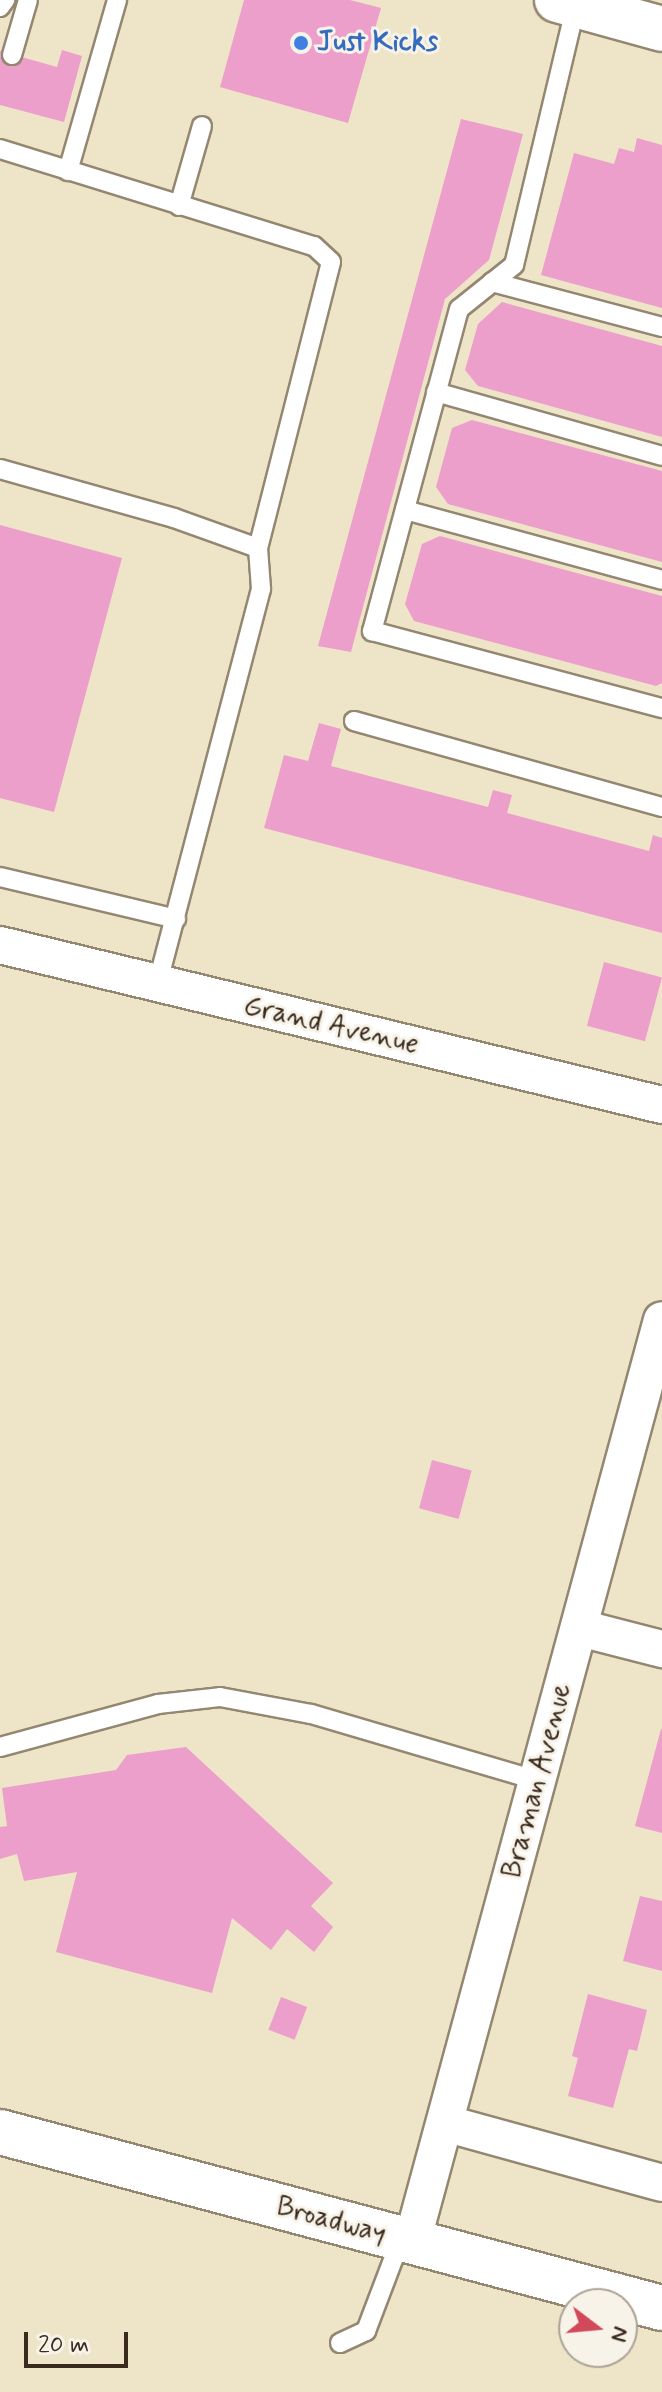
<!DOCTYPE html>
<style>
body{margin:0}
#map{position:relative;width:662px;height:2392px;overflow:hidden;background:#eee4c7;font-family:Mynerve,sans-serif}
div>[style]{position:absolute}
.building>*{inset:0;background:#ec9fcb;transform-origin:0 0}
.roads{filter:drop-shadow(2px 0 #948772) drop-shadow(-2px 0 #948772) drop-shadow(0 2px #948772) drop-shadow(0 -2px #948772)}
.service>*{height:18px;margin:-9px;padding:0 9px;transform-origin:9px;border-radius:9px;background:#fff}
.minor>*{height:36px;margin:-18px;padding:0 18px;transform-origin:18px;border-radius:18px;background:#fff}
.tertiary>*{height:44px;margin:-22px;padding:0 22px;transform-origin:22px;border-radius:22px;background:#fff}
.primary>*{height:44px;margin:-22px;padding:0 22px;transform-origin:22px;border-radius:22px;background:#fff}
.dots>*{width:22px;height:22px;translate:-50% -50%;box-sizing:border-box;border:4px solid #f7f3e8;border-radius:50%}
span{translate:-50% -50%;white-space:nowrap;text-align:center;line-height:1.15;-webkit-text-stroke:6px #f7f3e8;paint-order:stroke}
.shop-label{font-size:28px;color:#366cbe;font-weight:700}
.left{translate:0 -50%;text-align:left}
.street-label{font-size:28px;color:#3b2a1e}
.north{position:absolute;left:558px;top:2288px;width:80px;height:80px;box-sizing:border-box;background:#f7f3e8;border:2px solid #aca397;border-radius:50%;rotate:106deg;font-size:22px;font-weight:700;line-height:32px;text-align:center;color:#3b2a1e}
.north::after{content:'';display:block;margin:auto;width:28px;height:36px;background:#d1495b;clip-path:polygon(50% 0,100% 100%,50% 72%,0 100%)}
.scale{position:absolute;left:24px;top:2332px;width:104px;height:36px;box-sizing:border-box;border:4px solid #3b2a1e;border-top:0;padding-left:10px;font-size:24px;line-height:28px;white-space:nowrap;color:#3b2a1e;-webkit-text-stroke:6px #f7f3e8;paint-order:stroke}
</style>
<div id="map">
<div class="building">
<i style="clip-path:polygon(244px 0,350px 0,381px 8px,348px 123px,220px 87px)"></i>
<i style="clip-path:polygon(62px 50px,82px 56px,64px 122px,0 105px,0 51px,57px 67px)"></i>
<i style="clip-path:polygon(461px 119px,523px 134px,489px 260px,445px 299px,351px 652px,318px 646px)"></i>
<i style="clip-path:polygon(637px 138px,662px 145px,662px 308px,541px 275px,574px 153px,614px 164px,619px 148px,634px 152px)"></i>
<i style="clip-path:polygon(502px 302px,662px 346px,662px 437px,478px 386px,465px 370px,478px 324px)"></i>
<i style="clip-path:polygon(472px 420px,662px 471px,662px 562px,448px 504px,436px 487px,452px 428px)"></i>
<i style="clip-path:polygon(0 525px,122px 558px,54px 812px,0 798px)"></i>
<i style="clip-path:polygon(440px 536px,662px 596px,662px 683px,656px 686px,414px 621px,405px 604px,422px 544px)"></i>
<i style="clip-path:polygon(319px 723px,341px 729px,331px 766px,488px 807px,493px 790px,512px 795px,507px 813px,649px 851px,653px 835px,662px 838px,662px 933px,264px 828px,284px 755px,308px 761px)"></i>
<i style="left:604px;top:962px;width:60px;height:66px;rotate:15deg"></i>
<i style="left:432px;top:1460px;width:41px;height:50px;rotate:15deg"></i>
<i style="clip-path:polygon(661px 1729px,662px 1729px,662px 1833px,635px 1826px)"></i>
<i style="clip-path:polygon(186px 1747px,333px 1883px,311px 1906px,333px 1927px,314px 1952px,287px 1929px,271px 1950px,232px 1918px,212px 1993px,56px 1952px,77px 1872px,24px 1881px,17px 1854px,0 1859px,0 1827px,7px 1826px,2px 1788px,116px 1770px,127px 1755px)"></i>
<i style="clip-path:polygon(640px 1896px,662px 1901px,662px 1971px,623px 1961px)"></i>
<i style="clip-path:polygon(588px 1994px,647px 2010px,637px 2051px,629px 2049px,613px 2108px,568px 2096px,578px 2058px,572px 2056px)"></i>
<i style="left:281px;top:1997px;width:28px;height:35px;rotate:21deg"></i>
</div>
<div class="roads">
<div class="service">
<i style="left:576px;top:5px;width:267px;rotate:103.4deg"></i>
<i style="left:514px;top:265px;width:70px;rotate:141.3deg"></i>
<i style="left:459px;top:309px;width:334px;rotate:105.1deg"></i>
<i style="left:372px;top:631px;width:300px;rotate:14.9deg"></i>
<i style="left:0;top:7px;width:9px;rotate:-54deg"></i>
<i style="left:12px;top:55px;width:57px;rotate:-73.8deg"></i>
<i style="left:0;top:149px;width:329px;rotate:17.2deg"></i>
<i style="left:314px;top:246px;width:23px;rotate:43deg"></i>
<i style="left:331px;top:262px;width:295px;rotate:104.3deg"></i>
<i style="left:258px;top:548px;width:41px;rotate:85.8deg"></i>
<i style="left:261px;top:589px;width:409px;rotate:104.7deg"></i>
<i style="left:68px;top:171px;width:178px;rotate:-74deg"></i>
<i style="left:179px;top:206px;width:83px;rotate:-74deg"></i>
<i style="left:492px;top:282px;width:176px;rotate:14.8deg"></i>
<i style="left:436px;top:392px;width:235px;rotate:15.8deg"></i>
<i style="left:0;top:469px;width:181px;rotate:15.7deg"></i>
<i style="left:174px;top:518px;width:89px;rotate:19.7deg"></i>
<i style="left:405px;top:510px;width:266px;rotate:15.2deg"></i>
<i style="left:354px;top:721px;width:320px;rotate:15.6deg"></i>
<i style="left:0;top:877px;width:181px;rotate:13.4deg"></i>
<i style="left:0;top:1747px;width:164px;rotate:-15.2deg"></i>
<i style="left:158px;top:1704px;width:62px;rotate:-6.4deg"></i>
<i style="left:220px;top:1697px;width:93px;rotate:10.6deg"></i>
<i style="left:311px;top:1714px;width:237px;rotate:16.4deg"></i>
<i style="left:340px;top:2343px;width:29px;rotate:-25deg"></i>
<i style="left:366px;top:2331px;width:98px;rotate:-69.2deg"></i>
</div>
<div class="minor">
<i style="left:0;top:945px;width:681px;rotate:13.59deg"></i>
<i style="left:580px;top:1628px;width:85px;rotate:14.4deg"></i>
<i style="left:448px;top:2124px;width:222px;rotate:15.4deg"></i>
<i style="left:412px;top:2242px;width:955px;rotate:-74.83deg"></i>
</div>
<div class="tertiary">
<i style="left:0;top:2132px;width:685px;rotate:14.89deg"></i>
</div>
<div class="primary">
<i style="left:557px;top:0;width:109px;rotate:15.4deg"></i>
</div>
</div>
<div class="dots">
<i style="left:301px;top:43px;background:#3f7fe0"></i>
</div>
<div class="shop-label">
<span class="left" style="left:317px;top:43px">Just Kicks</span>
</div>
<div class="street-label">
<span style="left:331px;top:1026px;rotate:13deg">Grand Avenue</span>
<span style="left:538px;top:1781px;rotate:-75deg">Braman Avenue</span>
<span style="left:331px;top:2221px;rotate:15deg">Broadway</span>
</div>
<div class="north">N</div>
<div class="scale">20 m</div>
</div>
